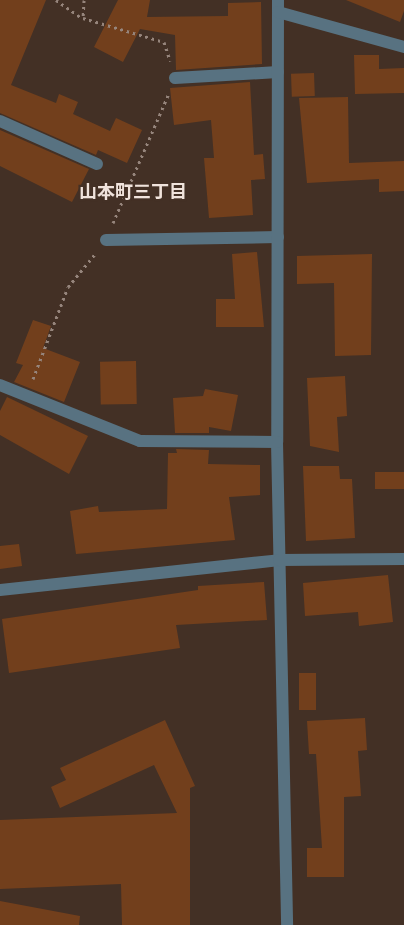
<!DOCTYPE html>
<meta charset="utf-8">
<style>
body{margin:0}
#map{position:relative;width:404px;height:925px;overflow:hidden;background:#433025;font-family:Bitter,"Noto Sans JP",serif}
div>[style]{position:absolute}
.building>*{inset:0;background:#723f1c;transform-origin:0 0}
.path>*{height:3px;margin-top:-1.5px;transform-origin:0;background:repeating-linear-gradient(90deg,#96857c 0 2.5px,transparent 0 6.5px)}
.service>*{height:12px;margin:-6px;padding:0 6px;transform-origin:6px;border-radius:6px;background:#587281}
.minor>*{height:12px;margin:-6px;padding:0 6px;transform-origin:6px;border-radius:6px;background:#587281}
span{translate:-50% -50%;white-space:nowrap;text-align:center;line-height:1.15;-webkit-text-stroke:4.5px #433025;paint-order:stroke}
.neighbourhood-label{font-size:18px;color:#f0e3dc;font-weight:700}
</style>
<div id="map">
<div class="building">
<i style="clip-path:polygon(0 0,46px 0,11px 85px,56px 103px,59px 94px,78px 102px,73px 114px,110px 131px,116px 118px,142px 130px,127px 163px,98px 150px,96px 155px,0 113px)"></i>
<i style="clip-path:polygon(118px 0,150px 0,147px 17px,228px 16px,228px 3px,261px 2px,262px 64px,176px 70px,175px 35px,140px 29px,123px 62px,94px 47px)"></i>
<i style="clip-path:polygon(346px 0,404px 0,404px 11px,400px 22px)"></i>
<i style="clip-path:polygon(354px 55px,379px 55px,379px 69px,404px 68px,404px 93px,355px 94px)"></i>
<i style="left:314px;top:73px;width:23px;height:23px;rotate:88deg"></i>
<i style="clip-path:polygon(250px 82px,254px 155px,263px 154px,265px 179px,251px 180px,253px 215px,209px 218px,204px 158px,214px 158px,211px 120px,174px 125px,170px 88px)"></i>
<i style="clip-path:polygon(348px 97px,349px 163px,404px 161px,404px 191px,379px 192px,379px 179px,307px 183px,299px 98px)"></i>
<i style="clip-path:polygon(0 130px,89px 169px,72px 202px,0 166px)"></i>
<i style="clip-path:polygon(257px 252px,264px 327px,216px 327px,216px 299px,235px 299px,232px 254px)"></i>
<i style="clip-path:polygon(372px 254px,371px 355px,335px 356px,334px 283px,297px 284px,297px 256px)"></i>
<i style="clip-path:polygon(33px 320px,51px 326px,43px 348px,80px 362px,64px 402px,14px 382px,23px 365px,16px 363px)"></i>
<i style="left:136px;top:361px;width:43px;height:36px;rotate:89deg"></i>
<i style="clip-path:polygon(345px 376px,347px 416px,337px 417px,339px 452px,310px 446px,307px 378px)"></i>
<i style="clip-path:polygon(205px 389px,238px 395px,231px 431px,209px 427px,209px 433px,175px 433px,173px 398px,203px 396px)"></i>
<i style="clip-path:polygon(7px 397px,88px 436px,69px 474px,0 435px,0 411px)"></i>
<i style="clip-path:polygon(176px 449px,209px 450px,208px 464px,260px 465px,260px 495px,229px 497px,235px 540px,76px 554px,70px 511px,98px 506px,99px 512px,167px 509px,168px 453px,177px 453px)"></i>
<i style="clip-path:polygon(303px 466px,339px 466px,340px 479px,352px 479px,355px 538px,306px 541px)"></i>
<i style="left:404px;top:472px;width:17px;height:29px;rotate:90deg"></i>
<i style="clip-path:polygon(19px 544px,22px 566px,0 569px,0 546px)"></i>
<i style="clip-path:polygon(388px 575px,393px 622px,359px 626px,358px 612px,305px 616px,303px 583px)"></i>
<i style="clip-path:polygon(264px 582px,267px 620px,176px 625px,180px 648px,9px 673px,2px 619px,198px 590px,198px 586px)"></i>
<i style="left:299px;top:673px;width:17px;height:37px"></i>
<i style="clip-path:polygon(365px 718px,367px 750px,358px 751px,361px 796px,344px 797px,344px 877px,307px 877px,307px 848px,322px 848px,316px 754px,309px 754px,307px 721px)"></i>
<i style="clip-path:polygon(165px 720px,195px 786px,190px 788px,190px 925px,122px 925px,121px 884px,0 889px,0 820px,177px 813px,154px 765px,60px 808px,51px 787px,66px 780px,60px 768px)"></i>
<i style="clip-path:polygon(0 901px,80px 916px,79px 925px,0 925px)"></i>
</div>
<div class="path">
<i style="left:56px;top:0;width:32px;rotate:35deg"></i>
<i style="left:84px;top:0;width:18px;rotate:93deg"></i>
<i style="left:83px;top:18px;width:84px;rotate:16.5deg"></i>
<i style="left:164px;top:42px;width:20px;rotate:72deg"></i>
<i style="left:113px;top:223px;width:142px;rotate:-66.7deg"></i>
<i style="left:33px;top:379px;width:98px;rotate:-69.2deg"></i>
<i style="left:68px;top:287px;width:43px;rotate:-50.7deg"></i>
</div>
<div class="service">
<i style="left:175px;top:78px;width:103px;rotate:-3.3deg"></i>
<i style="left:0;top:121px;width:106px;rotate:23.9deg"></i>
<i style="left:106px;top:240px;width:172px;rotate:-1deg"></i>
</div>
<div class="minor">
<i style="left:278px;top:0;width:442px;rotate:90.1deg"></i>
<i style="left:277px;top:442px;width:483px;rotate:88.8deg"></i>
<i style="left:278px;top:12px;width:131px;rotate:15.5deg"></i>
<i style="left:0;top:385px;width:151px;rotate:21.8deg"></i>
<i style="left:140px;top:441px;width:137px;rotate:0.4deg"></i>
<i style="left:0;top:590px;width:281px;rotate:-6.1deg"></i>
<i style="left:279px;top:560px;width:125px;rotate:-0.5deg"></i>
</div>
<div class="neighbourhood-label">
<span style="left:133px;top:192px">山本町三丁目</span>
</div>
</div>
